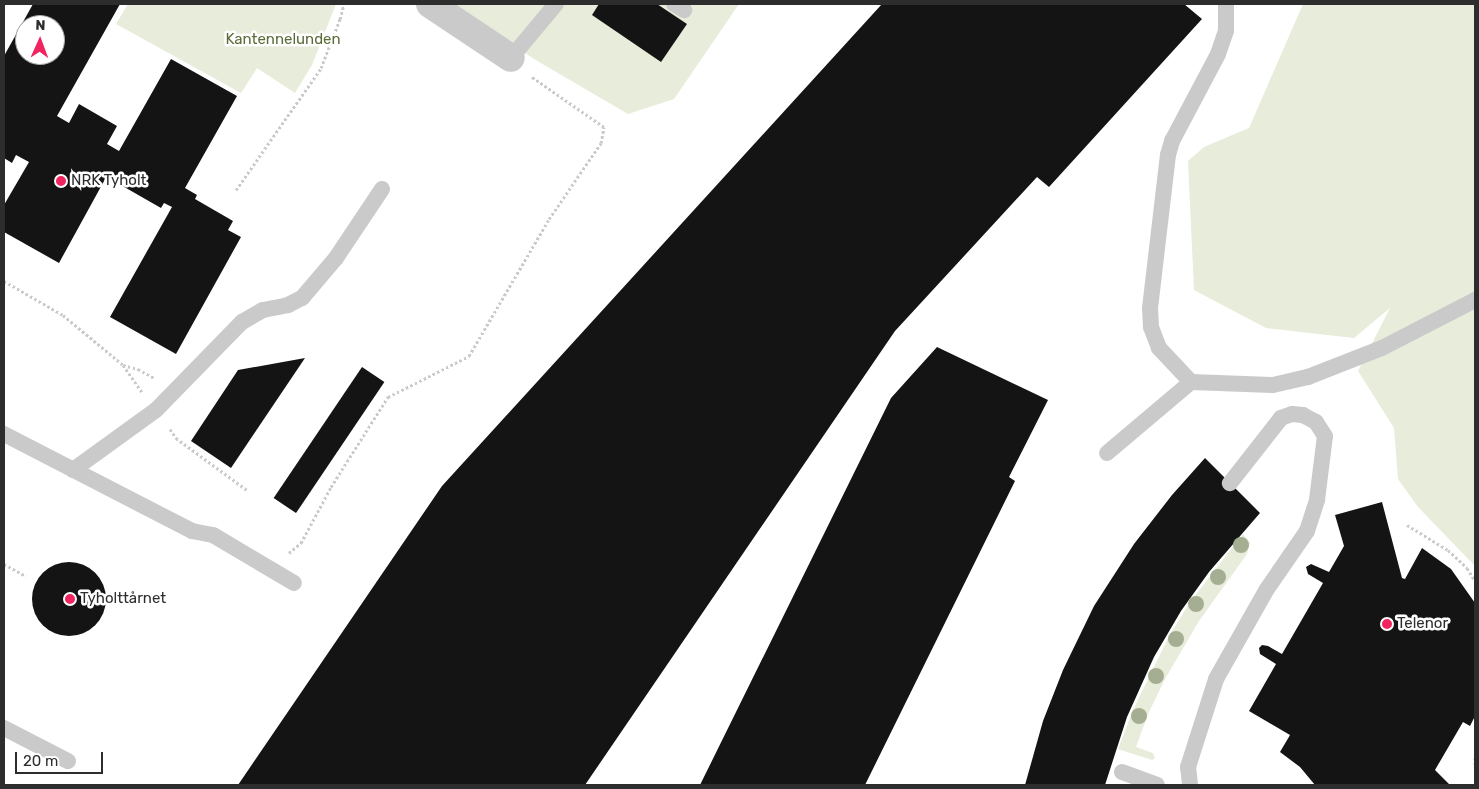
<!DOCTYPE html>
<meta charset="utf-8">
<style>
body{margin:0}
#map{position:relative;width:1479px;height:789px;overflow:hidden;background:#fff;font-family:Rubik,sans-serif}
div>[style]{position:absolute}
.green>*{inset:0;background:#e8ecda}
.building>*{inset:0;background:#141414;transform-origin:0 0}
.round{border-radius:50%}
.path>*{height:3px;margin-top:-1.5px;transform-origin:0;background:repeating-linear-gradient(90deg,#cacaca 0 2.5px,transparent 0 5px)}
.lane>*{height:16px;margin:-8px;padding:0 8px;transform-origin:8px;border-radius:8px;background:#cacaca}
.street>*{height:28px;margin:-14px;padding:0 14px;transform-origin:14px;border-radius:14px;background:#cacaca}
.trees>*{width:16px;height:16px;margin:-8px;border-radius:50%;background:#a5ae92}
.dots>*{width:14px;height:14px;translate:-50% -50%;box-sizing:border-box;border:2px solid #fff;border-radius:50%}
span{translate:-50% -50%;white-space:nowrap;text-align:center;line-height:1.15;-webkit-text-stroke:5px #fff;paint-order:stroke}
.park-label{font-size:15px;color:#5b6c38}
.poi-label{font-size:15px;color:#2d2d2d}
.left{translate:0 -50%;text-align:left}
.frame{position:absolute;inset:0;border:5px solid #2d2d2d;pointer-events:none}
.north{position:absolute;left:15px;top:15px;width:50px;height:50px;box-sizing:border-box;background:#fff;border:1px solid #ababab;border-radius:50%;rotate:2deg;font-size:14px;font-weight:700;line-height:20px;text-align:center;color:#2d2d2d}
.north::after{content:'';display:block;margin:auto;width:18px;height:22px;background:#f0245f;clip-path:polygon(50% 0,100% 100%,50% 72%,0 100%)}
.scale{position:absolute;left:15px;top:752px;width:88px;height:22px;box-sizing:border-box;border:2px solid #2d2d2d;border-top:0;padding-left:6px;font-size:15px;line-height:18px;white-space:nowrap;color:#2d2d2d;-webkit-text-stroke:4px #fff;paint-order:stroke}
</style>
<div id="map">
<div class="green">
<i style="clip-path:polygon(128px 4px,336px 4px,312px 65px,295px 93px,257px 68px,241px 93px,116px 24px)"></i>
<i style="clip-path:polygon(454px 4px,739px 4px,674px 99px,628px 114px,534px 59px)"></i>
<i style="clip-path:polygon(1303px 4px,1475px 4px,1475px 566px,1418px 507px,1398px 479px,1394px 428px,1358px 371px,1390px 308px,1354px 338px,1266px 328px,1194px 290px,1188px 161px,1204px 147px,1249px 128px)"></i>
<i style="clip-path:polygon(1243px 534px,1250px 543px,1247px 554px,1199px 621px,1165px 679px,1148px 714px,1136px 747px,1153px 753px,1155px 758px,1152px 760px,1118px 749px,1133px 710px,1169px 636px,1190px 602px)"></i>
</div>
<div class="building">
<i style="clip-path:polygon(evenodd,33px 4px,120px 4px,57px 116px,69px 123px,79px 104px,117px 126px,107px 144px,119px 151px,171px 59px,237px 96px,185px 188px,197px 195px,195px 199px,233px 221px,228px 230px,241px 237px,176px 354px,110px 317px,172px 207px,164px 203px,161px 208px,119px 184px,122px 179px,109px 172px,59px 263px,4px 232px,4px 205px,29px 162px,16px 155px,12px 163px,4px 158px,4px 56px,33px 4px,25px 25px,55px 25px,55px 55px,25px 55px,25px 25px)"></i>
<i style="clip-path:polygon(599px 4px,657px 4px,687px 24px,661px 62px,592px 15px)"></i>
<i style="clip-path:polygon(882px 4px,1184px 4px,1202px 19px,1049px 187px,1037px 177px,895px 331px,585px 785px,238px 785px,442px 486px)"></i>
<i style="clip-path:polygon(937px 347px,1048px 400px,1009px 477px,1015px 481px,865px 785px,700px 785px,891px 398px)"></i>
<i style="clip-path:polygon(305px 358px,231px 468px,191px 441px,238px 370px)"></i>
<i style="left:362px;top:367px;width:27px;height:158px;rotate:34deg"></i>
<i style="clip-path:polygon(1205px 458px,1260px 513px,1209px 572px,1181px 611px,1154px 657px,1127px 717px,1105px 785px,1025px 785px,1043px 721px,1063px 670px,1094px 606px,1134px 544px,1172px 495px)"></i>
<i style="clip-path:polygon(1382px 502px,1402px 578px,1405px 579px,1422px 548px,1451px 569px,1475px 603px,1475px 716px,1470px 726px,1463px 722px,1435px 770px,1450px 785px,1315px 785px,1300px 767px,1280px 752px,1290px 735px,1249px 711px,1276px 664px,1260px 654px,1259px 648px,1262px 645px,1268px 646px,1282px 654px,1323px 583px,1308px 574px,1306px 567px,1311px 564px,1329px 572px,1344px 546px,1335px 515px)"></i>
<i class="round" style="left:32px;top:562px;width:74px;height:74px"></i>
</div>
<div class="path">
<i style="left:236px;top:190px;width:149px;rotate:-55.1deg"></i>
<i style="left:321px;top:68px;width:53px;rotate:-68.8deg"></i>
<i style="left:340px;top:19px;width:16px;rotate:-75deg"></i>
<i style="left:4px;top:281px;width:68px;rotate:30deg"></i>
<i style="left:63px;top:315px;width:78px;rotate:39.8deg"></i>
<i style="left:123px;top:365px;width:33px;rotate:55deg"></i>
<i style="left:123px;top:365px;width:16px;rotate:15deg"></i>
<i style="left:138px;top:369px;width:18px;rotate:29deg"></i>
<i style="left:170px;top:429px;width:11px;rotate:56deg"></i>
<i style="left:176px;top:438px;width:88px;rotate:36.2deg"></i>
<i style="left:1407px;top:525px;width:48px;rotate:31.4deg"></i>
<i style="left:1448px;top:550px;width:26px;rotate:43deg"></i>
<i style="left:1467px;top:568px;width:15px;rotate:58deg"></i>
<i style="left:289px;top:553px;width:16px;rotate:-40deg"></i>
<i style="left:301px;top:543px;width:64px;rotate:-61.8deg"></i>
<i style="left:331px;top:487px;width:107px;rotate:-57.7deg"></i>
<i style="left:388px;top:397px;width:91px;rotate:-26.8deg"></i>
<i style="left:469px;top:356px;width:159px;rotate:-59.7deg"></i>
<i style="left:549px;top:219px;width:92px;rotate:-55.6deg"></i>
<i style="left:601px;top:143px;width:16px;rotate:-79deg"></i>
<i style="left:604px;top:127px;width:88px;rotate:-145.2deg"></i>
<i style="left:4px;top:564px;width:25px;rotate:29deg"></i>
<i style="left:1475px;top:757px;width:10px;rotate:90deg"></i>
</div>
<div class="lane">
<i style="left:674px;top:4px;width:12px;rotate:31deg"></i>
<i style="left:511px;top:58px;width:70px;rotate:-50.2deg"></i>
<i style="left:1191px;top:382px;width:47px;rotate:-133.3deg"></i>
<i style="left:1159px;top:348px;width:22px;rotate:-111deg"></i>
<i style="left:1151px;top:327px;width:19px;rotate:-93deg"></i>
<i style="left:1150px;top:308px;width:154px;rotate:-83.3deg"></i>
<i style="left:1168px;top:155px;width:15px;rotate:-74deg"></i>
<i style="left:1172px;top:141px;width:98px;rotate:-62.1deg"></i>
<i style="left:1218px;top:54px;width:24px;rotate:-71deg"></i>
<i style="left:1226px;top:31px;width:27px;rotate:-90deg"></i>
<i style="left:4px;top:434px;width:212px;rotate:27.3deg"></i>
<i style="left:192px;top:531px;width:21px;rotate:11deg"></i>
<i style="left:213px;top:535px;width:94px;rotate:30.7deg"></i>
<i style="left:1107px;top:453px;width:110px;rotate:-40.2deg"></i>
<i style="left:1191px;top:382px;width:82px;rotate:2.1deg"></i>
<i style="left:1273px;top:385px;width:36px;rotate:-13deg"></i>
<i style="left:1308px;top:377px;width:79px;rotate:-21.4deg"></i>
<i style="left:1382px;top:348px;width:105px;rotate:-27.3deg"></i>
<i style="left:73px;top:470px;width:102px;rotate:-35.9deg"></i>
<i style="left:156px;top:410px;width:123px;rotate:-45.7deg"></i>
<i style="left:242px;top:322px;width:24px;rotate:-30deg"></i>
<i style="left:263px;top:310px;width:25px;rotate:-11deg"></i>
<i style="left:288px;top:305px;width:16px;rotate:-27deg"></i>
<i style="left:302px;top:298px;width:52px;rotate:-49.6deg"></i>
<i style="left:336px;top:258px;width:83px;rotate:-56.3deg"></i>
<i style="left:4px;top:728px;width:72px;rotate:27.3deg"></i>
<i style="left:1122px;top:772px;width:37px;rotate:20deg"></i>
<i style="left:1190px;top:785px;width:18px;rotate:-96deg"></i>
<i style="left:1188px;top:767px;width:92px;rotate:-72.3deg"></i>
<i style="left:1216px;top:679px;width:103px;rotate:-60.5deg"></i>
<i style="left:1267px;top:589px;width:70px;rotate:-55.4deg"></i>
<i style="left:1307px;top:531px;width:33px;rotate:-72deg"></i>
<i style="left:1317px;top:500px;width:64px;rotate:-82.9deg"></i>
<i style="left:1325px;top:436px;width:17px;rotate:-123deg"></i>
<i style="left:1316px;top:422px;width:15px;rotate:-152deg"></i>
<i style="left:1303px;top:415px;width:11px;rotate:-175deg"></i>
<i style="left:1292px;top:414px;width:12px;rotate:160deg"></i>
<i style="left:1281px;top:418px;width:83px;rotate:128.1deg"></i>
</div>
<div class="street">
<i style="left:430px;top:4px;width:97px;rotate:33.7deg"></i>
</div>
<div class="trees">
<i style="left:1241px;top:545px"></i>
<i style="left:1218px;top:577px"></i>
<i style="left:1196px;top:604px"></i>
<i style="left:1176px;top:639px"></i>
<i style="left:1156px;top:676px"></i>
<i style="left:1139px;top:716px"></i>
</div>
<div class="dots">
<i style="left:61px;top:181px;background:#f0245f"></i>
<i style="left:70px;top:599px;background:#f0245f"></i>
<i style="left:1387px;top:624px;background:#f0245f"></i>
</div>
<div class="park-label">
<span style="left:283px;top:40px">Kantennelunden</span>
</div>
<div class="poi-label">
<span class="left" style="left:71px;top:181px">NRK Tyholt</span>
<span class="left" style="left:80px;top:599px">Tyholttårnet</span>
<span class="left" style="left:1397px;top:624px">Telenor</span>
</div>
<div class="frame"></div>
<div class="north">N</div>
<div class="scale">20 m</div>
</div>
